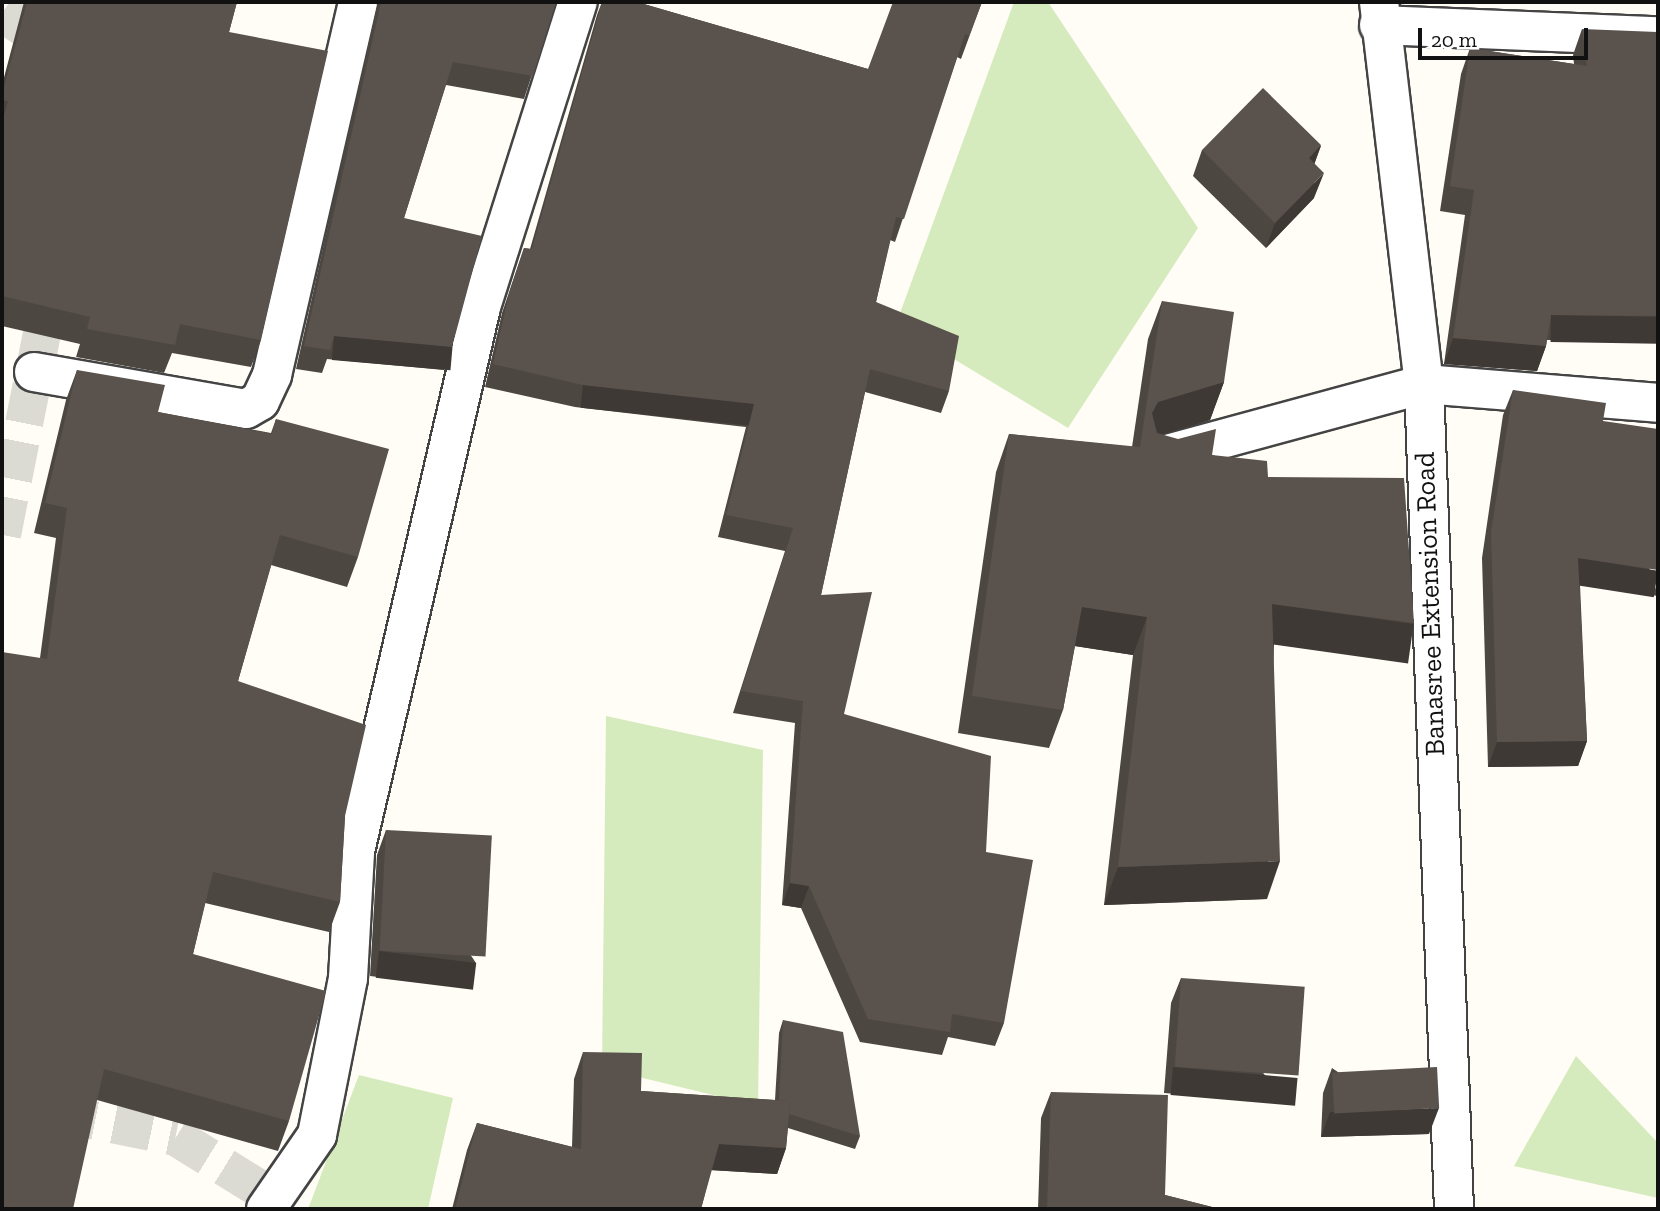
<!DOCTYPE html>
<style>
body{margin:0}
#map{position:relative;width:1660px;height:1211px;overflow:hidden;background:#fffdf5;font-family:"Zilla Slab",serif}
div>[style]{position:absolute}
.green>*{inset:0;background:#d5ebbd}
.minor-tunnel>*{height:38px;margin-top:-19px;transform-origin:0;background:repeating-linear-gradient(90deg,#dbdad3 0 38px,transparent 0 57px)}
.roads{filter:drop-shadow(2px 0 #444) drop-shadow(-2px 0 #444) drop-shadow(0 2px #444) drop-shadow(0 -2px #444)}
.minor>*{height:38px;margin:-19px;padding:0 19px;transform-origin:19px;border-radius:19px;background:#fff}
.wall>*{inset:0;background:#4d4742}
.shaded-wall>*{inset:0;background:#3f3936;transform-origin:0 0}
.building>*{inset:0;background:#5a524d;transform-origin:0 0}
span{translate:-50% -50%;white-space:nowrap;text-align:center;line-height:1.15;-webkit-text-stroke:7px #fff;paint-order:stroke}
.street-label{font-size:28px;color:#111}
.frame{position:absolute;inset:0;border:4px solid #111;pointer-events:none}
.scale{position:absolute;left:1418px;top:28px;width:170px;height:32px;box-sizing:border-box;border:4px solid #111;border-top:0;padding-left:9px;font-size:21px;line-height:24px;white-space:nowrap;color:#111;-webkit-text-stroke:5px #fff;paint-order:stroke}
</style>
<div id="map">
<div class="green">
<i style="clip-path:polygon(1014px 2px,1048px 2px,1198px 228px,1068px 428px,896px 324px)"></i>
<i style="clip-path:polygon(606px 716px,763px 750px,758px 1106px,602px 1068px)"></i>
<i style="clip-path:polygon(1576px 1056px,1658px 1143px,1658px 1198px,1514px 1166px)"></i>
<i style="clip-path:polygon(359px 1075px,453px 1098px,428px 1209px,308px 1209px)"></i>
</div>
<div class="minor-tunnel">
<i style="left:2px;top:13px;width:71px;rotate:34.1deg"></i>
<i style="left:2px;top:535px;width:257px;rotate:-78.8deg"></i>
<i style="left:2px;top:1102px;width:177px;rotate:11.4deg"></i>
<i style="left:176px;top:1137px;width:112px;rotate:31.8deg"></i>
</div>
<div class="roads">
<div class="minor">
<i style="left:1379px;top:2px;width:385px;rotate:83.3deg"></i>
<i style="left:1424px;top:384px;width:826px;rotate:87.92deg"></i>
<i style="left:1379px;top:25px;width:279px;rotate:2.3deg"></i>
<i style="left:34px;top:372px;width:215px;rotate:9.9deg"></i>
<i style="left:246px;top:409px;width:16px;rotate:-30deg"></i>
<i style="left:260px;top:401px;width:29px;rotate:-65deg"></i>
<i style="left:272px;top:375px;width:383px;rotate:-77deg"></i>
<i style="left:1163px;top:455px;width:270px;rotate:-15.2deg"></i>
<i style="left:1424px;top:384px;width:235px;rotate:4.6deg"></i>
<i style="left:266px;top:1209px;width:90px;rotate:-55.4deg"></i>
<i style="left:317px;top:1135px;width:160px;rotate:-78.8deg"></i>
<i style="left:348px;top:978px;width:127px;rotate:-86.8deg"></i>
<i style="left:355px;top:851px;width:558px;rotate:-76.96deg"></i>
<i style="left:481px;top:307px;width:320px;rotate:-72.4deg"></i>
</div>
</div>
<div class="wall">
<i style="clip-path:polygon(24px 2px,237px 2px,229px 32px,261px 340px,251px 367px,172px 353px,164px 373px,76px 357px,80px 344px,2px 326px,2px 85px)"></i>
<i style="clip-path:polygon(378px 2px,556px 2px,524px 99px,446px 85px,404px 218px,444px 370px,327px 359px,322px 373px,296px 369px)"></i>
<i style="clip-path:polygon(602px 2px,637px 2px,868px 69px,982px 2px,961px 59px,957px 57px,895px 242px,890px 240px,876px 302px,949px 391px,941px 413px,865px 392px,821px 595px,844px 714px,986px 852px,1004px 1023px,995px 1046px,948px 1037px,942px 1055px,860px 1042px,801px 908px,782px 905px,795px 723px,733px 713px,785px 551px,718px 537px,746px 427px,575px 407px,485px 387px,502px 313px,524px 248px,530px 249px,597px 15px)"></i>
<i style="clip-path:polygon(1582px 29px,1657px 159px,1658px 159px,1658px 341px,1547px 340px,1546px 346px,1537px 371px,1444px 364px,1465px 215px,1440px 211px,1461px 74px,1470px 48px,1574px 64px,1573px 55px)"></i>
<i style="clip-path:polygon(1321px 146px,1314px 164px,1314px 198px,1266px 248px,1193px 176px,1202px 150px)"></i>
<i style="clip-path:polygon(1162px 301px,1224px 382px,1210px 420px,1162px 435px,1268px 477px,1414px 623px,1400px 661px,1274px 644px,1267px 899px,1104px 905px,1133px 655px,1075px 646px,1063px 710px,1049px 748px,958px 733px,996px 472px,1009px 434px,1132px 447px,1148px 339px)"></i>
<i style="clip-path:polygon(77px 370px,158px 412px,271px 433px,276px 419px,358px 557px,347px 587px,271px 565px,238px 681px,345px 816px,340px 902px,329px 932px,205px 903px,193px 954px,289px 1121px,278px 1151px,97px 1100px,40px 658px,56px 538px,34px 533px,66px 400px)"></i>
<i style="clip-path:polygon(1513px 390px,1603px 421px,1658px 596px,1580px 585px,1587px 741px,1578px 766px,1488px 767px,1482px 558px,1503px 415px)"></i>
<i style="clip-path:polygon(386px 830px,476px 963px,467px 988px,370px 976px,377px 855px)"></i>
<i style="clip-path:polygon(1181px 978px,1289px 1103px,1164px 1093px,1171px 1003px)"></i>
<i style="clip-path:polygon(783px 1020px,860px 1136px,855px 1149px,788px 1128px,786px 1148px,777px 1174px,711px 1170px,701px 1209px,452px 1209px,467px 1150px,477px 1123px,572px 1147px,574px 1079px,583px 1052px,641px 1091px,775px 1100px,779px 1033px)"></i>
<i style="clip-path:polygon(1332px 1068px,1429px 1134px,1321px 1137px,1323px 1093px)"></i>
<i style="clip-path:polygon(1051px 1092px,1165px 1195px,1220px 1209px,1038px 1209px,1041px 1118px)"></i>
</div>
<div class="shaded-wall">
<i style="clip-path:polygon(1321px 145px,1312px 171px,1309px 158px)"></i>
<i style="clip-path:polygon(1324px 173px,1314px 198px,1266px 248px,1275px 223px)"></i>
<i style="left:1551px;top:315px;width:107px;height:27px;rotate:1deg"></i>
<i style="left:334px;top:336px;width:119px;height:24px;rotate:5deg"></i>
<i style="clip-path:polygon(1453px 338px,1546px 346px,1537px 371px,1444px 364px)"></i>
<i style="clip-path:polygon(1224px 382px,1210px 420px,1144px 440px,1152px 413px,1158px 402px)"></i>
<i style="left:583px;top:385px;width:172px;height:23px;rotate:6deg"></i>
<i style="left:1578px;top:558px;width:81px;height:27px;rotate:9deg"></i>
<i style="left:1272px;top:604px;width:143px;height:40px;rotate:8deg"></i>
<i style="clip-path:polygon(1082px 607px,1147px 617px,1133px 655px,1068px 645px)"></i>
<i style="clip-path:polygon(1587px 741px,1578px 766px,1488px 767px,1497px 742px)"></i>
<i style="clip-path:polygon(1280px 861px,1267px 899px,1104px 905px,1118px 867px)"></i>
<i style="clip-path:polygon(790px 883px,809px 886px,801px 908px,782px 905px)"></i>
<i style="left:379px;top:951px;width:98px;height:27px;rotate:7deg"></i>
<i style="left:1173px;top:1067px;width:125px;height:28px;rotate:5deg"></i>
<i style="clip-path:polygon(1439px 1108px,1429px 1134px,1321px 1137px,1330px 1112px)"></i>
<i style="clip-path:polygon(719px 1144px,786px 1148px,777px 1174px,709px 1170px)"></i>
</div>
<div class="building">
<i style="clip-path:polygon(27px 2px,237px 2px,229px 32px,328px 51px,261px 340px,180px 324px,175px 345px,87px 329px,90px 317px,2px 296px,2px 122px,8px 102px,2px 99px,2px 95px)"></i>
<i style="clip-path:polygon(381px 2px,556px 2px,533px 76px,453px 62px,404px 218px,482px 236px,452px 347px,334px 336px,330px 350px,304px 346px)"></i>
<i style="clip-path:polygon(602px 2px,637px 2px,868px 69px,893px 2px,982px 2px,969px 36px,965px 34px,904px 219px,896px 217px,876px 302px,959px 336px,949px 391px,870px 369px,821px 595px,872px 592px,844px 714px,991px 756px,986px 852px,1033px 860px,1004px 1023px,952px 1014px,950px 1032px,868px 1019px,809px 886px,790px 883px,803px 701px,741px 691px,793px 528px,726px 515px,754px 404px,583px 385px,493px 364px,510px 290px,524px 248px,532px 249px)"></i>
<i style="clip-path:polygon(1582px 29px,1657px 32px,1657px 159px,1658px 159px,1658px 316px,1551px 315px,1546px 346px,1453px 338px,1474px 190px,1450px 186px,1470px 48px,1587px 66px)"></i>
<i style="clip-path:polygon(1263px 88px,1321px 145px,1309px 158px,1324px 173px,1275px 223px,1202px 150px)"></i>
<i style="clip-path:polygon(1162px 301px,1234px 312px,1224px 382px,1158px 402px,1152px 413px,1157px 433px,1178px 439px,1216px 429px,1212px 455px,1267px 461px,1268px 477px,1404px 478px,1414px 623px,1272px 604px,1280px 861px,1118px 867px,1147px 617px,1082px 607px,1063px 710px,972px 696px,1009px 434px,1140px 447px)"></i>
<i style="clip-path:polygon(77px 370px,165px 385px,158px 412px,272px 434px,276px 419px,389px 449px,358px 557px,280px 535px,238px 681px,366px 725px,345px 816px,340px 902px,213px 872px,193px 954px,326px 991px,289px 1121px,104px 1069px,73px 1209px,2px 1209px,2px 652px,47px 659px,67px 508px,45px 503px)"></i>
<i style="clip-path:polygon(1513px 390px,1606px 403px,1603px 421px,1658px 429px,1658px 570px,1578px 558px,1587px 741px,1497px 742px,1491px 532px)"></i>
<i style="left:386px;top:830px;width:106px;height:121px;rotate:3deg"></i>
<i style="left:1181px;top:978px;width:124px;height:89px;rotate:4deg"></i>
<i style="clip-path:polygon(783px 1020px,843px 1032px,860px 1136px,789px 1114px,790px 1101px,779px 1100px)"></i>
<i style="clip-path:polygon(583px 1052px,642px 1053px,641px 1091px,790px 1101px,786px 1148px,719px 1144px,701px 1209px,455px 1209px,477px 1123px,581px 1149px)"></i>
<i style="left:1437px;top:1067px;width:41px;height:105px;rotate:87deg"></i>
<i style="clip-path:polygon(1051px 1092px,1168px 1095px,1165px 1195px,1220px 1209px,1047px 1209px)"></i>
</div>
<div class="street-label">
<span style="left:1430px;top:604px;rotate:-92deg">Banasree Extension Road</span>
</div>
<div class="frame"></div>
<div class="scale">20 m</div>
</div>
